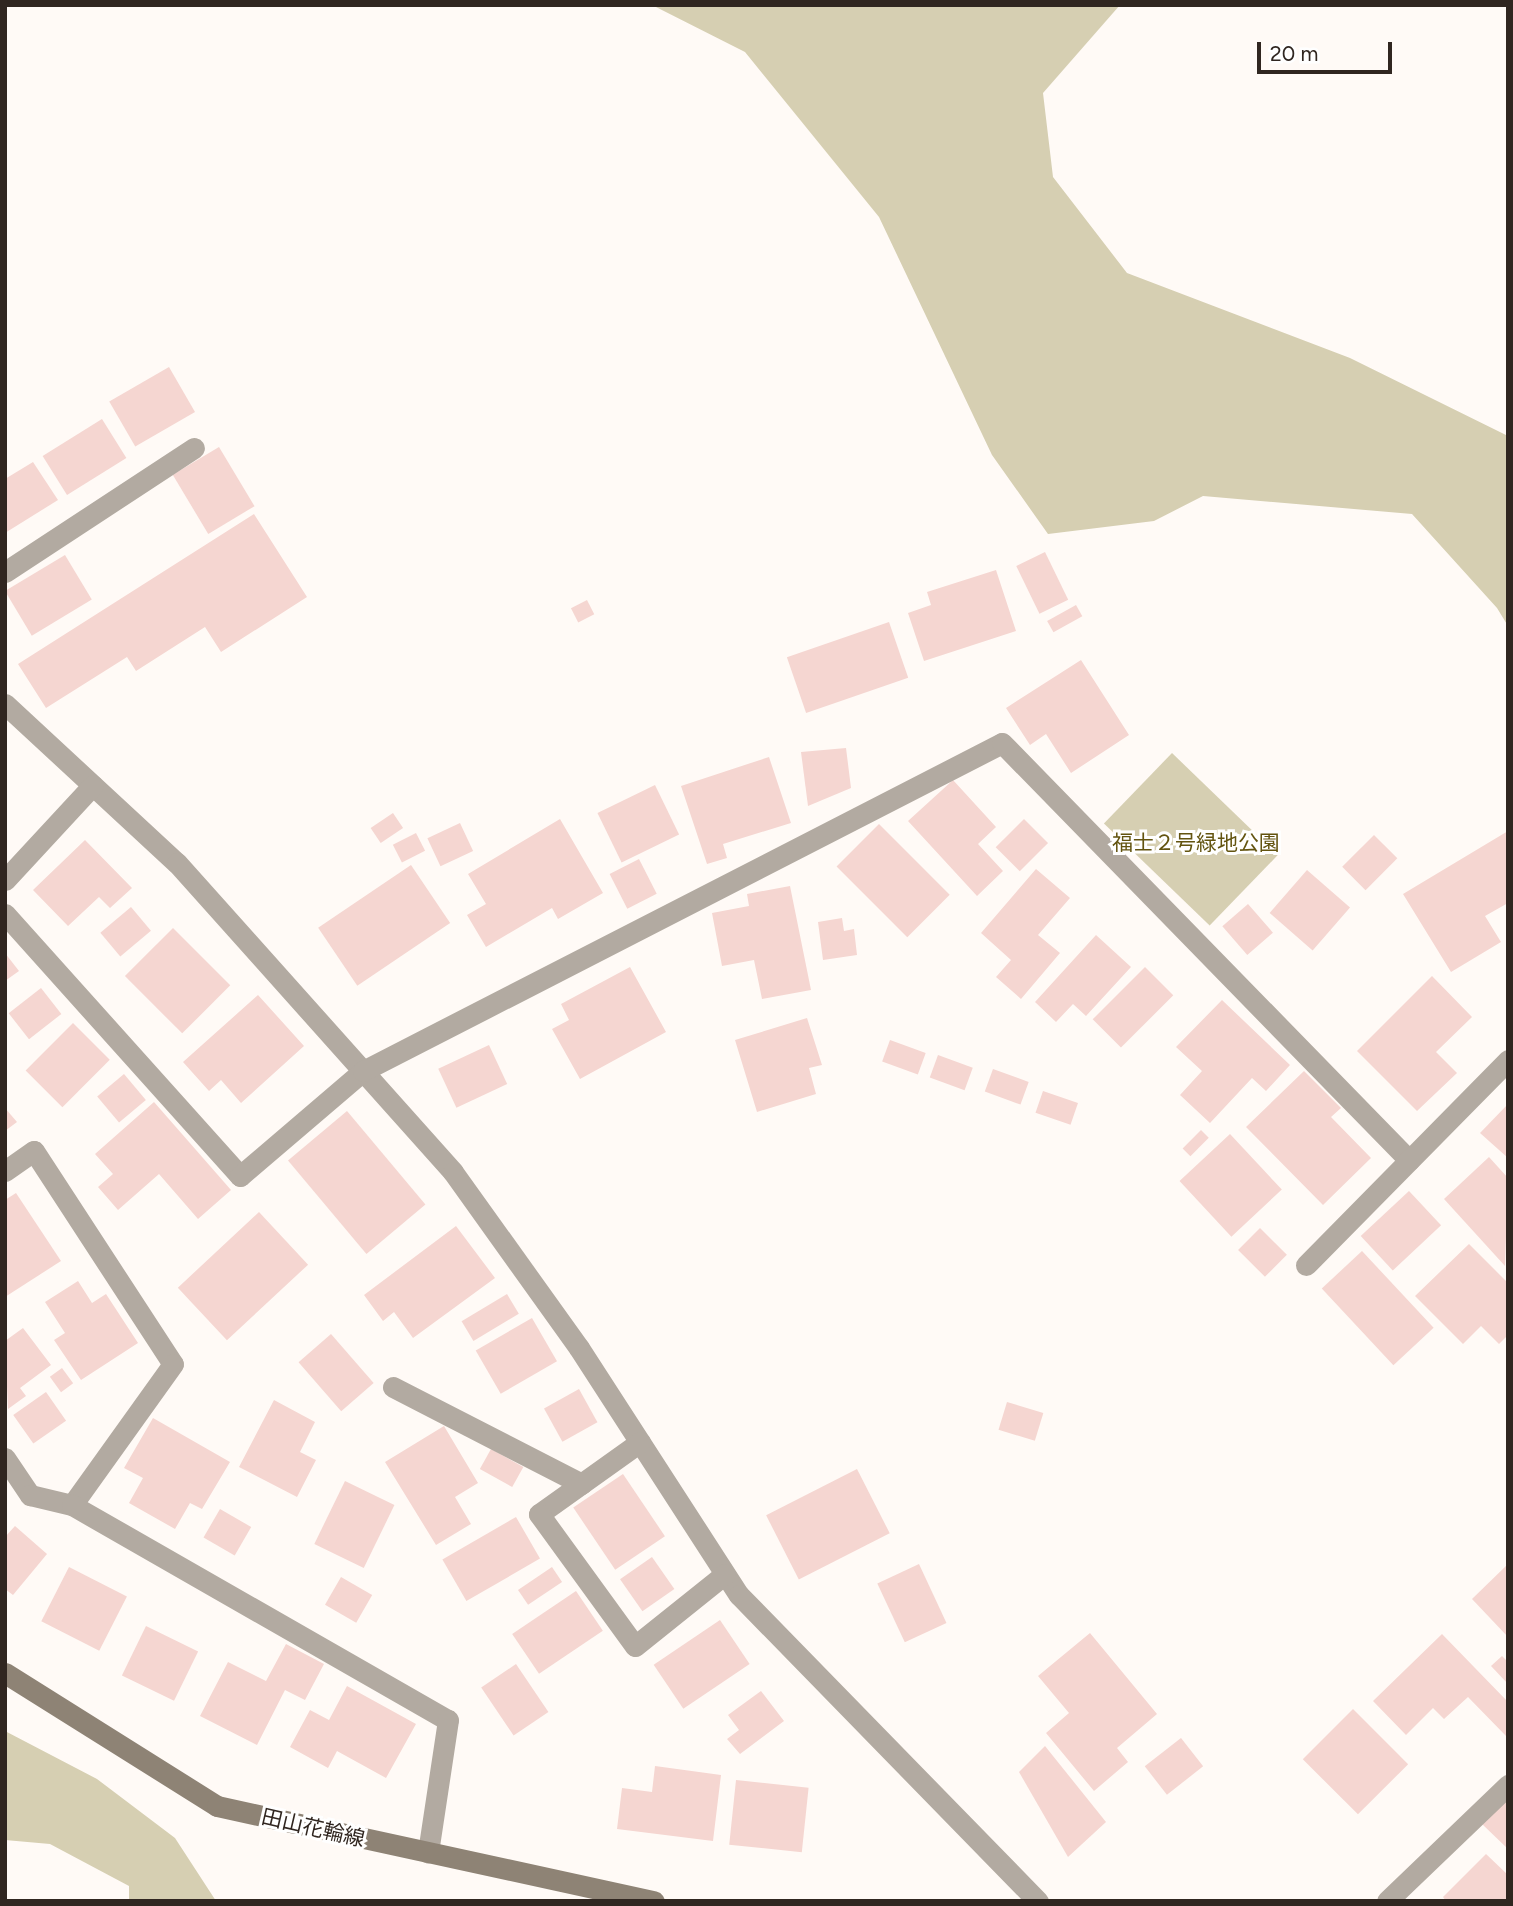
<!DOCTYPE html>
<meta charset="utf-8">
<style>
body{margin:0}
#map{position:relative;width:1513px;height:1906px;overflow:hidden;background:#fffaf6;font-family:Figtree,"Noto Sans JP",sans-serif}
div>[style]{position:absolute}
.green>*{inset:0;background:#d6cfb2;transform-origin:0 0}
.building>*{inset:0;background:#f5d6d1;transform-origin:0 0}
.street>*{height:21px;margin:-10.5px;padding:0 10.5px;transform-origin:10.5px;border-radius:10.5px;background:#b2aaa1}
.secondary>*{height:21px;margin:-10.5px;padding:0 10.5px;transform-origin:10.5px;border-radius:10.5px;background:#8e8375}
span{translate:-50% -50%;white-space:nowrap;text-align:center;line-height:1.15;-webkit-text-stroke:6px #fff;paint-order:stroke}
.park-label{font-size:21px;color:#635410}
.street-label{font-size:21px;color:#302620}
.frame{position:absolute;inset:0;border:7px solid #302620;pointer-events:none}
.scale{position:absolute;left:1257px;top:42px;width:135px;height:32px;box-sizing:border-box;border:4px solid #302620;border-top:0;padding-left:9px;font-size:21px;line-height:24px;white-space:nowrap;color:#302620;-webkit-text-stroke:5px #fff;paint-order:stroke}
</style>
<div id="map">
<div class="green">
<i style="clip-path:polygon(652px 5px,1120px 5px,1043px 93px,1053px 177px,1127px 273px,1350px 358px,1508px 436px,1508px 626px,1497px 608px,1412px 514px,1203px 496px,1154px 521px,1048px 534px,992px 455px,879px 217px,745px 52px)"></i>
<i style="left:1172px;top:753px;width:147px;height:98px;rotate:44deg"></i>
<i style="clip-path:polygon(5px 1731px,97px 1779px,175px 1838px,216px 1901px,129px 1901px,129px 1886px,50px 1844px,5px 1840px)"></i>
</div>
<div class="building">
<i style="left:169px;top:367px;width:52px;height:69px;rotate:60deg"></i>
<i style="left:102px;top:419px;width:46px;height:70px;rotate:58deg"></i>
<i style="left:219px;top:447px;width:69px;height:54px;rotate:59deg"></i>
<i style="clip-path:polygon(33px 462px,58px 500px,5px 533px,5px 479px)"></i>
<i style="clip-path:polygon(254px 514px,307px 597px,221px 652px,205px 627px,136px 671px,127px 657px,46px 708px,18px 664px)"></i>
<i style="left:1045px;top:552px;width:53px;height:32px;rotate:64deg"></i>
<i style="left:65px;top:555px;width:52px;height:70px;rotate:59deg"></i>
<i style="clip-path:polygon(996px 570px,1016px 631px,924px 661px,908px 613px,931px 605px,927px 592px)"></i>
<i style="left:587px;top:600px;width:16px;height:18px;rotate:63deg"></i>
<i style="left:1076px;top:605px;width:13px;height:33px;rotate:61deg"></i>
<i style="left:889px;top:622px;width:59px;height:108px;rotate:71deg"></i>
<i style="clip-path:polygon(1081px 660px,1129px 735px,1071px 773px,1046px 734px,1030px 745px,1006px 708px)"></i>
<i style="clip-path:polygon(846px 748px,851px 788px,808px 806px,801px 752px)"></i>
<i style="clip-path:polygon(769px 757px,791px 823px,723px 844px,727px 858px,707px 864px,681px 786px)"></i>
<i style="clip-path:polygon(953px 780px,996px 827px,978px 844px,1003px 871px,977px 896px,908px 821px)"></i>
<i style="left:655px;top:785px;width:55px;height:64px;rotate:64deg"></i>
<i style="left:393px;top:813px;width:18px;height:27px;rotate:56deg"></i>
<i style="clip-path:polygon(560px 819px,603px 893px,558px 919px,552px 908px,486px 947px,467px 915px,486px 904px,468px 874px)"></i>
<i style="left:1024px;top:819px;width:34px;height:40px;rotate:45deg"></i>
<i style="left:460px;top:823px;width:31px;height:36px;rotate:65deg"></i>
<i style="left:879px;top:824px;width:100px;height:60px;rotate:45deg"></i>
<i style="clip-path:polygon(1508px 831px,1508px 903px,1485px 916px,1501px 942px,1451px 972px,1403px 894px)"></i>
<i style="left:416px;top:833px;width:20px;height:26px;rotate:63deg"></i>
<i style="left:1374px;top:835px;width:33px;height:45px;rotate:45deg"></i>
<i style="clip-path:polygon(85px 840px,132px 888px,110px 908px,99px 897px,68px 926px,33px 890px)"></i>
<i style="left:639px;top:859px;width:39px;height:33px;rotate:63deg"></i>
<i style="left:411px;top:865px;width:70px;height:112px;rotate:56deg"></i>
<i style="clip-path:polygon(1036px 869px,1070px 898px,1038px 935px,1060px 953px,1021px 999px,996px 977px,1011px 960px,981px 933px)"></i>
<i style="left:1307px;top:870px;width:57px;height:57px;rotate:41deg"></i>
<i style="clip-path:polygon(790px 886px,811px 990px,762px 999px,754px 960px,722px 966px,712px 913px,749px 906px,747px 894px)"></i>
<i style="left:1248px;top:904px;width:38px;height:34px;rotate:49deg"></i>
<i style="left:131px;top:907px;width:31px;height:40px;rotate:50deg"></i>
<i style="clip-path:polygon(842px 918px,844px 931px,854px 929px,857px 955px,823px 960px,818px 922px)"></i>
<i style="left:173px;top:928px;width:81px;height:68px;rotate:45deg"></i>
<i style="clip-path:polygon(1096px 935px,1131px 967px,1086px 1016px,1073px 1004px,1056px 1022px,1035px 1002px)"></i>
<i style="clip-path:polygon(5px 953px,19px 971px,5px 981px)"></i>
<i style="clip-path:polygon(630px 967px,666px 1032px,580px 1079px,552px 1029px,569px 1020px,561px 1004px)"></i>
<i style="left:1145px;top:967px;width:40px;height:74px;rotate:45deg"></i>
<i style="clip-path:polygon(1432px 976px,1472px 1017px,1436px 1052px,1457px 1073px,1417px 1111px,1357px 1051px)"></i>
<i style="left:41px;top:988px;width:33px;height:41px;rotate:52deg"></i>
<i style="clip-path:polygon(258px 995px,304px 1046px,241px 1103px,221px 1080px,209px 1091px,183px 1062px)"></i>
<i style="clip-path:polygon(1222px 1000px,1290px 1065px,1266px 1091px,1252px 1078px,1210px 1123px,1180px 1095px,1202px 1071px,1176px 1047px)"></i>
<i style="clip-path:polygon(807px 1018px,822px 1065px,809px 1068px,816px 1094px,757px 1112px,735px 1040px)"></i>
<i style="left:73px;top:1023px;width:52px;height:67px;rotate:45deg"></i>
<i style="left:890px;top:1040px;width:38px;height:23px;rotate:20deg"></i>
<i style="left:489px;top:1045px;width:43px;height:56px;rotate:65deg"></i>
<i style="left:938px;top:1055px;width:37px;height:24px;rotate:20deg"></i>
<i style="left:993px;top:1069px;width:38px;height:24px;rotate:20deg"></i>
<i style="clip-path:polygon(1304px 1071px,1341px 1108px,1331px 1117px,1371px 1158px,1323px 1205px,1246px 1127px)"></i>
<i style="left:124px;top:1074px;width:34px;height:35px;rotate:50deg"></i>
<i style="left:1043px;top:1091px;width:37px;height:23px;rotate:19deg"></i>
<i style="clip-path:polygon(154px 1102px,231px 1190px,198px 1219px,159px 1174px,118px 1210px,98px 1187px,113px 1174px,95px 1154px)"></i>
<i style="clip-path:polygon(1508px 1104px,1508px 1158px,1480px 1133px)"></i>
<i style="clip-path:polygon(5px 1108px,17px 1122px,5px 1131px)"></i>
<i style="left:347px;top:1111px;width:122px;height:77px;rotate:50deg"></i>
<i style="left:1201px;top:1130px;width:11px;height:26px;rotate:45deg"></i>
<i style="left:1230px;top:1134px;width:76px;height:69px;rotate:47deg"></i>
<i style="clip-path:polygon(1489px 1157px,1508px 1178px,1505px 1266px,1444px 1199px)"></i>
<i style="left:1409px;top:1191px;width:47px;height:66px;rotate:47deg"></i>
<i style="clip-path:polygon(16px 1193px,61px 1261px,5px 1297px,5px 1200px)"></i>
<i style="left:259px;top:1212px;width:72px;height:111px;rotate:47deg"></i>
<i style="clip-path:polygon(456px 1226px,495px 1278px,413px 1338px,394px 1312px,383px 1321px,364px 1295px)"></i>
<i style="left:1260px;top:1228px;width:38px;height:31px;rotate:45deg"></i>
<i style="clip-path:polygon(1469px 1244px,1508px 1283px,1508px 1335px,1499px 1344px,1481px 1326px,1463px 1344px,1415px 1296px)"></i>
<i style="left:1362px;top:1251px;width:105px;height:55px;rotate:47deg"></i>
<i style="clip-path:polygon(78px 1281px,92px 1303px,106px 1294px,138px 1343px,81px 1380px,54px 1340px,65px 1333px,45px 1302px)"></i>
<i style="left:507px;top:1294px;width:23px;height:53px;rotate:59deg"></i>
<i style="left:532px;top:1318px;width:50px;height:65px;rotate:60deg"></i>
<i style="clip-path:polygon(23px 1328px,51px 1365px,20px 1388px,26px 1396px,8px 1409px,5px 1341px)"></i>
<i style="left:331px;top:1334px;width:65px;height:43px;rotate:49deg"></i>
<i style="left:62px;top:1368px;width:19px;height:15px;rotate:54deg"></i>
<i style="left:579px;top:1389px;width:38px;height:40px;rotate:61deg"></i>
<i style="left:46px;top:1392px;width:35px;height:40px;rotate:55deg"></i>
<i style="clip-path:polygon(274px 1400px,315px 1422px,300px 1452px,316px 1460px,297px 1497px,239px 1467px)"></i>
<i style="left:1007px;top:1402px;width:38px;height:29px;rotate:17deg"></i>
<i style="clip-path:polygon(153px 1418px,230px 1462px,202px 1509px,190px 1503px,175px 1529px,129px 1503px,143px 1478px,124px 1468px)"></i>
<i style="clip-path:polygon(444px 1426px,478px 1483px,455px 1497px,471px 1524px,436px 1545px,385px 1462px)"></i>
<i style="left:491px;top:1449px;width:37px;height:23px;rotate:29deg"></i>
<i style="left:857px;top:1469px;width:72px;height:102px;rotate:63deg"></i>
<i style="left:623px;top:1474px;width:75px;height:60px;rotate:56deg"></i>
<i style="left:345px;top:1481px;width:55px;height:70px;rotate:26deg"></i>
<i style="left:220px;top:1509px;width:36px;height:33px;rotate:30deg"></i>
<i style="left:516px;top:1517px;width:48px;height:85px;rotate:60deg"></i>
<i style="clip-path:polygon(15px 1526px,47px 1554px,13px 1595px,5px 1589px,5px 1537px)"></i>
<i style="left:652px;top:1557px;width:39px;height:39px;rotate:55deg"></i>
<i style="left:919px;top:1564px;width:65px;height:46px;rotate:65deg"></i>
<i style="clip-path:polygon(1508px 1564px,1508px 1637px,1472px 1599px)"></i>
<i style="left:69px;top:1567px;width:65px;height:61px;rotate:27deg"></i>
<i style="left:552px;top:1567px;width:18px;height:41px;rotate:56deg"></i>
<i style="left:341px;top:1577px;width:36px;height:32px;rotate:30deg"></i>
<i style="left:576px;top:1591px;width:48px;height:77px;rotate:56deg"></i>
<i style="left:720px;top:1620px;width:53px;height:80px;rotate:56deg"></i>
<i style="left:146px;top:1626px;width:58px;height:55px;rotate:26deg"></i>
<i style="clip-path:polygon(1090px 1633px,1157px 1714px,1117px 1748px,1128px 1762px,1094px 1791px,1046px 1733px,1069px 1713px,1038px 1676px)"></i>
<i style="clip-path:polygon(1442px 1634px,1508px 1702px,1506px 1736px,1468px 1697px,1444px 1719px,1433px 1708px,1406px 1735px,1373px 1701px)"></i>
<i style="clip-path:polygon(286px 1644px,324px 1664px,305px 1700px,285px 1690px,257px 1745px,200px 1716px,228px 1662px,266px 1681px)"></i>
<i style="clip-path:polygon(1502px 1656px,1508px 1662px,1508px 1684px,1491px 1666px)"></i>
<i style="left:516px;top:1664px;width:58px;height:42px;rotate:56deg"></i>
<i style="clip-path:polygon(347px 1686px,416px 1724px,386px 1778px,337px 1751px,328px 1768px,290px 1747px,310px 1710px,329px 1720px)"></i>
<i style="clip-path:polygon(761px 1691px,784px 1721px,740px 1754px,727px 1739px,739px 1730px,728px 1715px)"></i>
<i style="left:1353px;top:1709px;width:78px;height:71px;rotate:45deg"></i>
<i style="left:1181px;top:1738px;width:36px;height:46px;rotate:52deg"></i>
<i style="clip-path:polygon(1045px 1746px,1106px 1822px,1068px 1857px,1019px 1772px)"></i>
<i style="clip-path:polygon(655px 1766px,721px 1775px,713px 1841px,617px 1829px,622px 1788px,652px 1792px)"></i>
<i style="left:736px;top:1780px;width:73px;height:65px;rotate:6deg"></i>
<i style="clip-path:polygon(1508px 1799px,1508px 1849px,1482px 1824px)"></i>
<i style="clip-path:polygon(1486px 1854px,1508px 1875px,1508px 1901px,1446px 1901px,1443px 1897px)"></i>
</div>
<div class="street">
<i style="left:5px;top:572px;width:226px;rotate:-33.3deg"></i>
<i style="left:5px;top:704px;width:234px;rotate:42.8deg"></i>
<i style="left:177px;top:863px;width:414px;rotate:48.2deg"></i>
<i style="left:453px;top:1172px;width:216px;rotate:54.4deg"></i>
<i style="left:579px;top:1348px;width:294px;rotate:57.1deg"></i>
<i style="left:739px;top:1595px;width:428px;rotate:45.7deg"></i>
<i style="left:5px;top:880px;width:129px;rotate:-47.2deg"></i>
<i style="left:5px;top:914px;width:352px;rotate:48.1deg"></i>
<i style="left:240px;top:1176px;width:162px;rotate:-40.5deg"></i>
<i style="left:363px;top:1071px;width:718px;rotate:-27.17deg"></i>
<i style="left:1002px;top:743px;width:583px;rotate:45.7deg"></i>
<i style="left:5px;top:1171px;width:35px;rotate:-35deg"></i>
<i style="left:34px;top:1151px;width:254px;rotate:56.9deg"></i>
<i style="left:173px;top:1364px;width:173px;rotate:125.6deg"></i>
<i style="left:1306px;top:1265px;width:288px;rotate:-45.4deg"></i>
<i style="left:393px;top:1387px;width:212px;rotate:27.2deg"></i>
<i style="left:640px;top:1442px;width:124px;rotate:144.5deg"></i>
<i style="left:539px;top:1514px;width:163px;rotate:54deg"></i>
<i style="left:635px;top:1646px;width:115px;rotate:-38.7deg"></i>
<i style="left:5px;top:1458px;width:45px;rotate:56deg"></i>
<i style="left:30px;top:1495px;width:43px;rotate:13.4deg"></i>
<i style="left:72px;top:1505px;width:433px;rotate:29.8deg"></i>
<i style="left:448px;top:1720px;width:134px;rotate:98.6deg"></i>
<i style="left:1387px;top:1901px;width:168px;rotate:-43.8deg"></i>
</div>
<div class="secondary">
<i style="left:5px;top:1673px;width:250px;rotate:32.1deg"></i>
<i style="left:217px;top:1806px;width:447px;rotate:12.3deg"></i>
</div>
<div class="park-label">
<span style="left:1196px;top:843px">福士２号緑地公園</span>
</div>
<div class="street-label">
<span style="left:313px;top:1828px;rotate:13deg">田山花輪線</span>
</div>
<div class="frame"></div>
<div class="scale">20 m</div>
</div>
